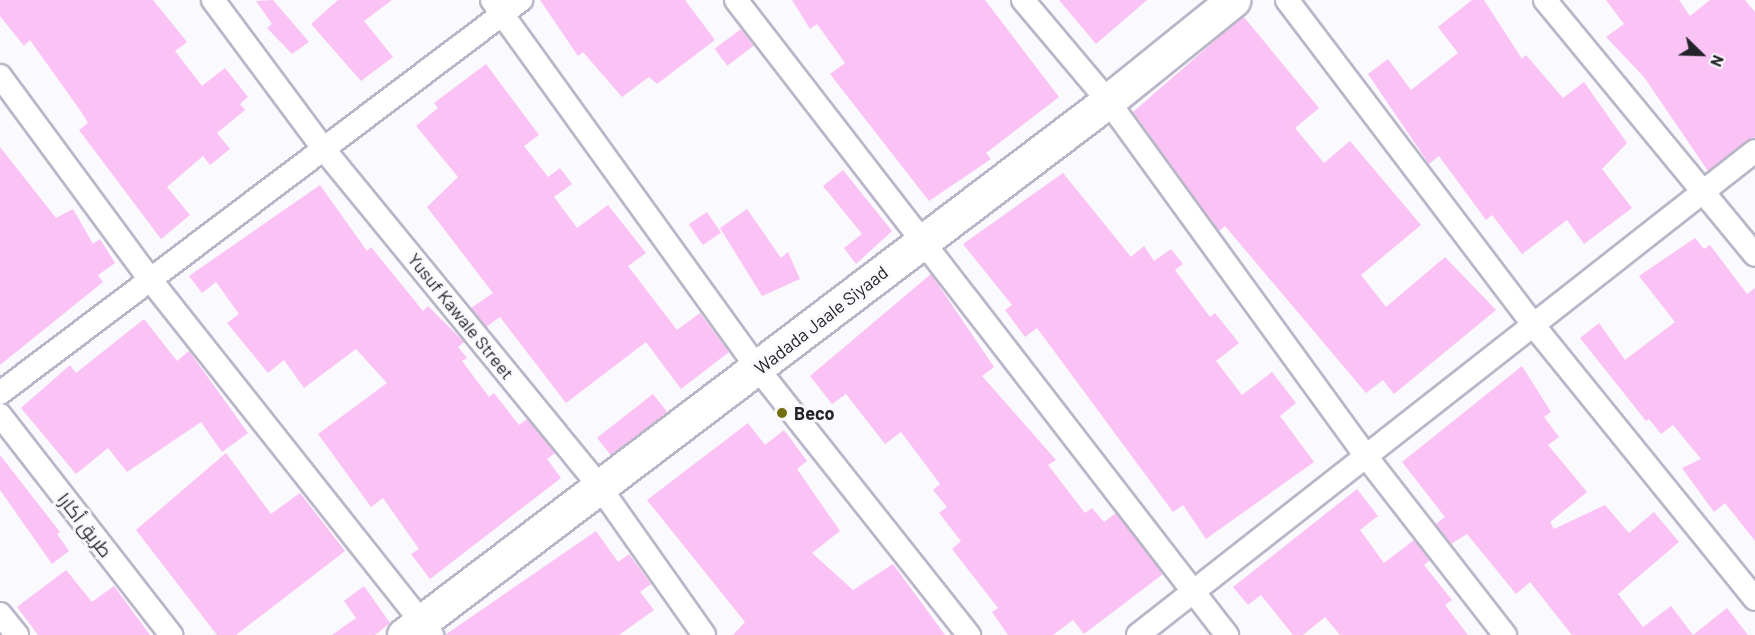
<!DOCTYPE html>
<meta charset="utf-8">
<style>
body{margin:0}
#map{position:relative;width:1755px;height:635px;overflow:hidden;background:#faf9fd;font-family:Barlow,Cairo,sans-serif}
div>[style]{position:absolute}
.building>*{inset:0;background:#fac2f5;transform-origin:0 0}
.roads{filter:drop-shadow(2px 0 #b9b6c7) drop-shadow(-2px 0 #b9b6c7) drop-shadow(0 2px #b9b6c7) drop-shadow(0 -2px #b9b6c7)}
.minor>*{height:22px;margin:-11px;padding:0 11px;transform-origin:11px;border-radius:11px;background:#fff}
.secondary>*{height:33px;margin:-16.5px;padding:0 16.5px;transform-origin:16.5px;border-radius:16.5px;background:#fff}
.dots>*{width:16px;height:16px;translate:-50% -50%;box-sizing:border-box;border:3px solid #faf9fd;border-radius:50%}
span{translate:-50% -50%;white-space:nowrap;text-align:center;line-height:1.15;-webkit-text-stroke:6px #faf9fd;paint-order:stroke}
.street-label{font-size:18px;color:#24232a}
.poi-label{font-size:18px;color:#24232a;font-weight:700}
.left{translate:0 -50%;text-align:left}
.north{position:absolute;left:1671px;top:24px;width:60px;height:60px;-webkit-text-stroke:4px #faf9fd;paint-order:stroke;rotate:113deg;font-size:16px;font-weight:700;line-height:24px;text-align:center;color:#24232a}
.north::after{content:'';display:block;margin:auto;width:21px;height:27px;background:#24232a;clip-path:polygon(50% 0,100% 100%,50% 72%,0 100%)}
</style>
<div id="map">
<div class="building">
<i style="clip-path:polygon(0 0,153px 0,187px 42px,175px 51px,202px 86px,225px 68px,248px 97px,240px 104px,245px 110px,217px 133px,230px 149px,210px 165px,203px 156px,167px 187px,190px 215px,161px 239px,79px 130px,88px 123px,82px 113px,30px 40px,24px 46px,0 16px)"></i>
<i style="clip-path:polygon(273px 0,309px 42px,292px 54px,267px 28px,272px 24px,256px 1px)"></i>
<i style="clip-path:polygon(338px 0,392px 0,364px 21px,393px 57px,361px 81px,311px 24px)"></i>
<i style="clip-path:polygon(540px 0,685px 0,715px 40px,657px 84px,649px 77px,622px 97px,583px 52px,578px 56px)"></i>
<i style="clip-path:polygon(792px 0,985px 0,1059px 97px,986px 153px,991px 159px,929px 201px,830px 74px,845px 63px,817px 24px,810px 29px)"></i>
<i style="clip-path:polygon(1059px 0,1147px 0,1096px 44px)"></i>
<i style="clip-path:polygon(1472px 0,1484px 0,1522px 59px,1526px 55px,1563px 98px,1584px 82px,1627px 143px,1602px 169px,1632px 208px,1584px 244px,1567px 220px,1522px 254px,1492px 215px,1486px 220px,1439px 156px,1429px 164px,1368px 74px,1388px 59px,1411px 90px,1458px 53px,1438px 27px)"></i>
<i style="clip-path:polygon(1606px 0,1679px 0,1690px 16px,1710px 0,1745px 0,1755px 12px,1755px 137px,1708px 171px,1644px 77px,1606px 37px,1624px 24px)"></i>
<i style="clip-path:polygon(1243px 16px,1319px 108px,1295px 128px,1324px 163px,1350px 141px,1421px 225px,1361px 275px,1386px 307px,1445px 257px,1496px 310px,1394px 394px,1383px 380px,1366px 393px,1225px 226px,1219px 231px,1133px 112px)"></i>
<i style="left:741px;top:29px;width:21px;height:33px;rotate:53deg"></i>
<i style="clip-path:polygon(486px 64px,539px 135px,524px 146px,548px 177px,560px 168px,572px 184px,554px 197px,577px 228px,608px 205px,646px 253px,628px 266px,677px 330px,700px 313px,729px 352px,681px 389px,646px 342px,566px 403px,500px 317px,486px 327px,471px 308px,493px 293px,427px 207px,458px 177px,416px 126px,438px 108px,434px 103px)"></i>
<i style="clip-path:polygon(0 147px,56px 218px,73px 209px,93px 244px,100px 239px,115px 263px,98px 275px,103px 282px,0 365px)"></i>
<i style="clip-path:polygon(843px 170px,892px 231px,856px 264px,844px 248px,862px 234px,823px 186px)"></i>
<i style="clip-path:polygon(1063px 173px,1131px 257px,1144px 246px,1154px 261px,1171px 249px,1183px 264px,1175px 270px,1210px 317px,1215px 313px,1239px 343px,1216px 361px,1242px 395px,1272px 372px,1296px 403px,1280px 416px,1314px 462px,1206px 539px,1183px 505px,1173px 512px,1037px 328px,1025px 337px,1005px 310px,1012px 305px,963px 244px)"></i>
<i style="clip-path:polygon(320px 185px,367px 251px,371px 247px,423px 311px,428px 306px,464px 342px,458px 347px,467px 358px,462px 361px,489px 397px,494px 393px,519px 425px,527px 419px,555px 453px,547px 459px,561px 478px,430px 579px,411px 554px,419px 549px,383px 498px,371px 507px,318px 434px,387px 383px,356px 349px,304px 388px,284px 360px,268px 373px,227px 323px,239px 314px,216px 282px,202px 293px,189px 276px)"></i>
<i style="clip-path:polygon(747px 209px,781px 258px,788px 252px,800px 279px,762px 296px,720px 228px)"></i>
<i style="left:707px;top:212px;width:25px;height:22px;rotate:56deg"></i>
<i style="clip-path:polygon(1695px 238px,1704px 249px,1710px 245px,1747px 294px,1755px 288px,1755px 541px,1725px 503px,1714px 512px,1682px 468px,1701px 459px,1673px 425px,1661px 434px,1649px 419px,1646px 421px,1580px 338px,1599px 323px,1625px 360px,1675px 322px,1639px 276px)"></i>
<i style="clip-path:polygon(931px 274px,994px 367px,982px 376px,1056px 460px,1048px 465px,1085px 513px,1092px 508px,1104px 522px,1116px 513px,1163px 574px,1084px 634px,1073px 620px,1053px 635px,1008px 635px,992px 612px,998px 608px,952px 549px,961px 541px,939px 513px,947px 507px,933px 490px,940px 484px,901px 432px,885px 444px,846px 394px,832px 404px,810px 376px)"></i>
<i style="clip-path:polygon(144px 319px,177px 361px,189px 351px,248px 433px,222px 452px,201px 422px,127px 472px,108px 448px,76px 474px,21px 408px,70px 365px,76px 373px)"></i>
<i style="clip-path:polygon(1522px 366px,1551px 412px,1544px 417px,1559px 437px,1548px 445px,1587px 492px,1550px 522px,1554px 529px,1605px 505px,1629px 533px,1654px 512px,1679px 542px,1618px 594px,1643px 627px,1671px 606px,1693px 635px,1727px 608px,1748px 635px,1572px 635px,1530px 582px,1516px 594px,1467px 534px,1451px 544px,1436px 524px,1445px 517px,1402px 462px)"></i>
<i style="left:653px;top:394px;width:23px;height:71px;rotate:52deg"></i>
<i style="clip-path:polygon(748px 423px,765px 445px,784px 430px,807px 461px,797px 469px,840px 531px,812px 553px,853px 590px,893px 564px,945px 635px,733px 635px,745px 622px,647px 500px)"></i>
<i style="clip-path:polygon(226px 453px,271px 514px,300px 493px,345px 551px,236px 635px,217px 635px,136px 530px)"></i>
<i style="clip-path:polygon(0 455px,60px 532px,57px 534px,69px 551px,52px 564px,0 490px)"></i>
<i style="clip-path:polygon(1357px 489px,1378px 516px,1360px 530px,1384px 563px,1414px 540px,1430px 560px,1424px 565px,1452px 600px,1445px 605px,1468px 635px,1340px 635px,1325px 617px,1303px 635px,1293px 635px,1261px 595px,1248px 605px,1233px 587px)"></i>
<i style="clip-path:polygon(596px 531px,618px 562px,629px 554px,651px 584px,640px 592px,654px 610px,619px 635px,445px 635px)"></i>
<i style="clip-path:polygon(66px 570px,92px 602px,114px 586px,150px 635px,38px 635px,17px 607px)"></i>
<i style="clip-path:polygon(364px 586px,390px 623px,375px 635px,332px 635px,356px 618px,344px 601px)"></i>
</div>
<div class="roads">
<div class="minor">
<i style="left:213px;top:0;width:189px;rotate:53.4deg"></i>
<i style="left:326px;top:152px;width:431px;rotate:50.7deg"></i>
<i style="left:599px;top:486px;width:182px;rotate:54.8deg"></i>
<i style="left:492px;top:0;width:455px;rotate:54.2deg"></i>
<i style="left:758px;top:369px;width:340px;rotate:51.6deg"></i>
<i style="left:736px;top:0;width:803px;rotate:52.29deg"></i>
<i style="left:1023px;top:0;width:132px;rotate:49.9deg"></i>
<i style="left:1108px;top:101px;width:442px;rotate:54deg"></i>
<i style="left:1368px;top:459px;width:223px;rotate:52.1deg"></i>
<i style="left:1287px;top:0;width:409px;rotate:52.8deg"></i>
<i style="left:1534px;top:326px;width:351px;rotate:51deg"></i>
<i style="left:1545px;top:0;width:330px;rotate:50.5deg"></i>
<i style="left:0;top:76px;width:251px;rotate:53.6deg"></i>
<i style="left:149px;top:278px;width:456px;rotate:51.6deg"></i>
<i style="left:0;top:393px;width:653px;rotate:-37.03deg"></i>
<i style="left:0;top:415px;width:279px;rotate:52.1deg"></i>
<i style="left:0;top:614px;width:27px;rotate:51deg"></i>
<i style="left:1138px;top:635px;width:784px;rotate:-38.11deg"></i>
</div>
<div class="secondary">
<i style="left:404px;top:635px;width:884px;rotate:-37.18deg"></i>
<i style="left:1108px;top:101px;width:161px;rotate:-38.9deg"></i>
</div>
</div>
<div class="dots">
<i style="left:782px;top:413px;background:#716f0f"></i>
</div>
<div class="street-label">
<span style="left:461px;top:316px;rotate:51deg">Yusuf Kawale Street</span>
<span style="left:821px;top:320px;rotate:-38deg">Wadada Jaale Siyaad</span>
<span style="left:85px;top:525px;rotate:52deg">طريق أكارا</span>
</div>
<div class="poi-label">
<span class="left" style="left:794px;top:413px">Beco</span>
</div>
<div class="north">N</div>
</div>
